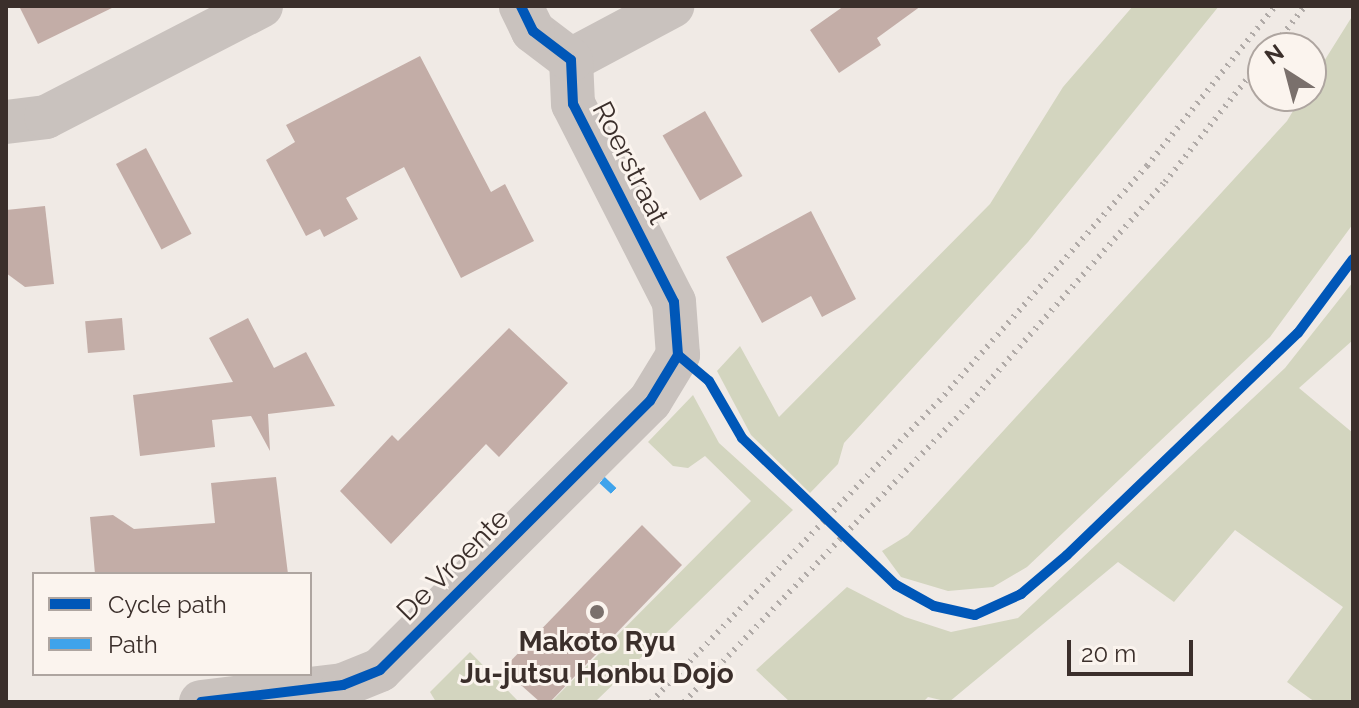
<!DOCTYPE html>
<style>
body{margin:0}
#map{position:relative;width:1359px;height:708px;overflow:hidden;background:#f0eae5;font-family:Raleway,sans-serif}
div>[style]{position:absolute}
.green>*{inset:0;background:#d3d5bf}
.building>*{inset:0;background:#c3ada7;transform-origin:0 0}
.minor>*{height:44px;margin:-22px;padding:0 22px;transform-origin:22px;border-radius:22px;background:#c9c2be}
.rail>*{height:6px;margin-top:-3px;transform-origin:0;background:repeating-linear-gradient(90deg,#b1aba8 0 2px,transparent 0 8px)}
.quiet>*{height:8px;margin-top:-4px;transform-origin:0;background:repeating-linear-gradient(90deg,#3fa3eb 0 16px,transparent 0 24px)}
.cycleway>*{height:10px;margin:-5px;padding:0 5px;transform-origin:5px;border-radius:5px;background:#0057b8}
.dots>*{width:22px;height:22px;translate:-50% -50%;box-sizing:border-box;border:4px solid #fbf4ee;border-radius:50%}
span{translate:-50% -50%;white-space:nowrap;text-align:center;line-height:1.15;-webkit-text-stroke:6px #fbf4ee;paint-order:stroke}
.street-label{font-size:28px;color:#3b2f2b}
.poi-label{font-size:28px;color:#3b2f2b;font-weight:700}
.frame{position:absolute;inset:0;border:8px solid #3b2f2b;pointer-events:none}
.legend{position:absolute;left:32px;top:572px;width:280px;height:104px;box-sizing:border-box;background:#fbf4ee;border:2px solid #aea5a0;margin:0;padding:10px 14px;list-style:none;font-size:24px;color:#3b2f2b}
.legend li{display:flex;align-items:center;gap:16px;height:40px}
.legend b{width:40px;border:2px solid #aea5a0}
.north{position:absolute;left:1247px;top:32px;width:80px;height:80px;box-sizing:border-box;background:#fbf4ee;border:2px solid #aea5a0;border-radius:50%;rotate:324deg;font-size:22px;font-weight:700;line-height:32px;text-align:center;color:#3b2f2b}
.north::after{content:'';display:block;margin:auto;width:28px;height:36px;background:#7a706c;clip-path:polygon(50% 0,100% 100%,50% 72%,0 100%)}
.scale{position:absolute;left:1067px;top:640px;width:126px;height:36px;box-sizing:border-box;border:4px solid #3b2f2b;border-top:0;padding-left:10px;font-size:24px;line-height:28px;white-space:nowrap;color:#3b2f2b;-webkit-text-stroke:6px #fbf4ee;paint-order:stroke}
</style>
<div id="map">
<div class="green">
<i style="clip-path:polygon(1133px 6px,1219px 6px,1028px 242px,844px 443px,838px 464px,810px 493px,751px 435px,717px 371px,740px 346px,779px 417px,990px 204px,1063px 87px)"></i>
<i style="clip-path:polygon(1353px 15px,1353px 224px,1270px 337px,1027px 567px,993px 587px,948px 591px,901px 577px,882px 551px,908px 535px,1287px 121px,1302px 96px,1311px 96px,1311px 82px)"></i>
<i style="clip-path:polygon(1353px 282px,1353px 340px,1299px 388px,1353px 433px,1353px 702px,1315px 702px,1287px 682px,1343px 607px,1235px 530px,1174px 602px,1118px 562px,949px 702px,928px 697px,923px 702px,790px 702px,756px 670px,847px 587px,905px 617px,951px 632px,1018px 618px,1285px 368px)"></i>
<i style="clip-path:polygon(693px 395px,719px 443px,793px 510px,595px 702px,551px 702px,751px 501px,705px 456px,688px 468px,673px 466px,648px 442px)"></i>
<i style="clip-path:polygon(470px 652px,519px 702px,436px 702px,430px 692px)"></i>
</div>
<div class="building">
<i style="clip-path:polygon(19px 6px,116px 6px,38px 44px)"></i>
<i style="clip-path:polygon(844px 6px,921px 6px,877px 38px,881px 45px,839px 73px,810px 30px)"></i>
<i style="clip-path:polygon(420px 56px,491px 192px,505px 184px,534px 241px,461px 278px,404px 167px,346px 198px,358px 219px,324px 237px,320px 229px,306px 236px,266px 160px,295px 142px,286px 125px)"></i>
<i style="left:705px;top:111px;width:75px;height:49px;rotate:60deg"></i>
<i style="left:146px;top:148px;width:97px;height:34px;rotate:62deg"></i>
<i style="clip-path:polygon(45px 206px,54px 284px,25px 287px,6px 273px,6px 210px)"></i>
<i style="clip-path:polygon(811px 211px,856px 299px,822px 317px,811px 296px,762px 323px,726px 257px)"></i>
<i style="left:122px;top:318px;width:32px;height:37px;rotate:85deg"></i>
<i style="clip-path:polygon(248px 318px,274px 368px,306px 352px,335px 406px,268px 414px,270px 451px,251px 416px,212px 420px,215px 447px,140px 456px,133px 395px,233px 382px,209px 338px)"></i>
<i style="clip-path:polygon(509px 328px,568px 383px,499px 457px,486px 444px,391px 544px,340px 491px,392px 435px,398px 441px)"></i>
<i style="clip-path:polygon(276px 477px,288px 574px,95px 574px,90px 517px,113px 515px,134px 529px,215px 523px,211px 483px)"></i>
<i style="clip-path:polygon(642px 525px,682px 565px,550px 702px,540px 702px,503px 669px)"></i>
</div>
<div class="minor">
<i style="left:571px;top:60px;width:115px;rotate:-28.1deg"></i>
<i style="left:6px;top:122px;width:40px;rotate:-7.1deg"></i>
<i style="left:46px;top:117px;width:242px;rotate:-27.3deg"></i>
<i style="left:201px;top:702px;width:143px;rotate:-6.8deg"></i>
<i style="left:343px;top:685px;width:40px;rotate:-22deg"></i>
<i style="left:380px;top:670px;width:381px;rotate:-44.9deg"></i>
<i style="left:650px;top:401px;width:54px;rotate:-58.7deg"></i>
<i style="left:678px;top:355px;width:53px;rotate:-94.3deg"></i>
<i style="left:674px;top:302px;width:222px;rotate:-117deg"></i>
<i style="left:573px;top:104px;width:44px;rotate:-92.6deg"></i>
<i style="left:571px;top:60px;width:48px;rotate:-142.7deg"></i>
<i style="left:533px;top:31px;width:28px;rotate:-116deg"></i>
</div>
<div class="rail">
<i style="left:1272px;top:48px;width:53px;rotate:-51.8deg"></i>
<i style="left:651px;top:702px;width:417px;rotate:-46.3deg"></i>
<i style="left:939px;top:401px;width:314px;rotate:-48.5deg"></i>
<i style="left:1147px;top:166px;width:205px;rotate:-51.3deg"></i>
<i style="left:684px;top:702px;width:400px;rotate:-46.2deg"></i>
<i style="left:961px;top:413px;width:308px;rotate:-48.6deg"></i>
<i style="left:1165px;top:182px;width:157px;rotate:-51.5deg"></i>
</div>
<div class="quiet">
<i style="left:602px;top:480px;width:21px;rotate:43deg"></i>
</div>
<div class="cycleway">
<i style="left:678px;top:355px;width:40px;rotate:40deg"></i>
<i style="left:709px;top:381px;width:66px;rotate:59.9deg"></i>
<i style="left:742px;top:438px;width:213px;rotate:43.7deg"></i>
<i style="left:896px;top:585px;width:43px;rotate:28.9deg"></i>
<i style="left:934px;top:606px;width:42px;rotate:12.4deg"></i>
<i style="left:975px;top:615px;width:51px;rotate:-24.5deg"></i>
<i style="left:1021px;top:594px;width:60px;rotate:-40.3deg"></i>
<i style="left:1067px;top:555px;width:320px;rotate:-43.9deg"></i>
<i style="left:1298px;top:333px;width:92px;rotate:-53.4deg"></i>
<i style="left:201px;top:702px;width:143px;rotate:-6.8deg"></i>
<i style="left:343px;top:685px;width:40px;rotate:-22deg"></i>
<i style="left:380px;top:670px;width:381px;rotate:-44.9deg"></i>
<i style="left:650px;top:401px;width:54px;rotate:-58.7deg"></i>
<i style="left:678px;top:355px;width:53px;rotate:-94.3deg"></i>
<i style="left:674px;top:302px;width:222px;rotate:-117deg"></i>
<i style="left:573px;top:104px;width:44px;rotate:-92.6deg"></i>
<i style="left:571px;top:60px;width:48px;rotate:-142.7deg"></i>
<i style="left:533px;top:31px;width:28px;rotate:-116deg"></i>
</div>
<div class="dots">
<i style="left:597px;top:612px;background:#7a706c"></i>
</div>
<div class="street-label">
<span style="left:630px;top:163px;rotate:63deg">Roerstraat</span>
<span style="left:453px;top:565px;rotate:-45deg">De Vroente</span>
</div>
<div class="poi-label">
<span style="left:597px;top:658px">Makoto Ryu<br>Ju-jutsu Honbu Dojo</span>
</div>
<div class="frame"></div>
<ul class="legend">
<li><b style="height:10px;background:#0057b8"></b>Cycle path</li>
<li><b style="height:10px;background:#3fa3eb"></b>Path</li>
</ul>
<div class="north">N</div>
<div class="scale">20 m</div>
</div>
